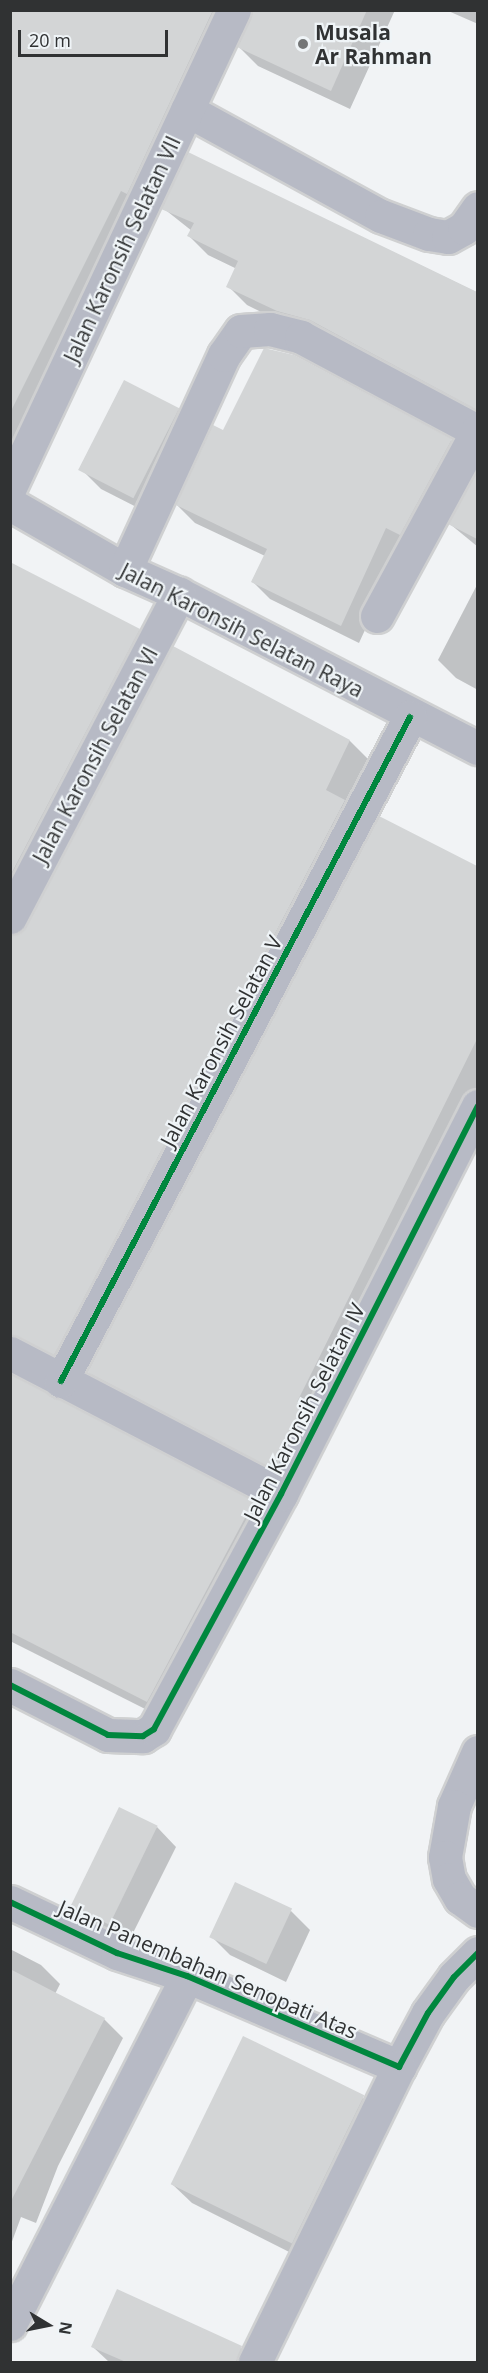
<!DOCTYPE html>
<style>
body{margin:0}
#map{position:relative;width:488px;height:2373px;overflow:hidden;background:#f1f3f5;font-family:"Open Sans",sans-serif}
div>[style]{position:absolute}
.shadow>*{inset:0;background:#0003}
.building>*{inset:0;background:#d3d5d6;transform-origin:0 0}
.roads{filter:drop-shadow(2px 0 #cfd0d1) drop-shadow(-2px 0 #cfd0d1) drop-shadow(0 2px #cfd0d1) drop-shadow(0 -2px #cfd0d1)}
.minor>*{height:33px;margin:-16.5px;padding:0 16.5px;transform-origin:16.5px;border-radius:16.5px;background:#b7bac5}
.cycleway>*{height:6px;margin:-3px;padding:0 3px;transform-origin:3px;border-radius:3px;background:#00873e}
.dots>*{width:16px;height:16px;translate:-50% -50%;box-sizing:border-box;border:3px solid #eff4f7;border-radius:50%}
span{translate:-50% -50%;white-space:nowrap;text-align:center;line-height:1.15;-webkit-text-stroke:4.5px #eff4f7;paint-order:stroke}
.poi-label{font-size:21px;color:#303233;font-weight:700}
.left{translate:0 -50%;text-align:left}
.street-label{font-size:21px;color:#303233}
.frame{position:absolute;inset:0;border:12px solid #303233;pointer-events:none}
.north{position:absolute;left:18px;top:2295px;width:60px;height:60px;-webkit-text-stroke:4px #eff4f7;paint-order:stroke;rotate:100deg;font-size:16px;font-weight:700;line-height:24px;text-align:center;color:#303233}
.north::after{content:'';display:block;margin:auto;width:21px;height:27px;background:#303233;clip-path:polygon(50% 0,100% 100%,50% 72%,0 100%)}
.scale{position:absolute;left:18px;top:30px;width:150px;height:27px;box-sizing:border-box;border:3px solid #303233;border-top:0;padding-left:8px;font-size:18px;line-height:21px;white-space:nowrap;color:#303233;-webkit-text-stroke:4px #eff4f7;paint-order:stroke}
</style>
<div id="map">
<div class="shadow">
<i style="clip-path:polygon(10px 10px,395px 10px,350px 109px,258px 66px,239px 47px,252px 12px,242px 14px,10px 470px)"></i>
<i style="clip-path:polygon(446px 10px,478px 10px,478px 24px)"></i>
<i style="clip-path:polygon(189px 154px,478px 293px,478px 418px,247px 305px,228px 286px,237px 269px,208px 255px,189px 236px,192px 231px,163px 208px)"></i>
<i style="clip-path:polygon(178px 409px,197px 428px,156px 517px,101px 489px,82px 470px)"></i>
<i style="clip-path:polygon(224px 432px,451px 440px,469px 458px,404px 545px,359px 643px,270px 599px,252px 581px,265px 556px,195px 523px,177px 505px)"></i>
<i style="clip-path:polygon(478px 473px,478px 547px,450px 524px)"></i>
<i style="clip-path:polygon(10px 564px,139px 630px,158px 649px,12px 928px,12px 935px,28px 927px,174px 648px,350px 741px,369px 760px,73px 1373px,19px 1356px,10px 1372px)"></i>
<i style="clip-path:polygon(478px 583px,478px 690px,456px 678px,438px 660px)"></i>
<i style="clip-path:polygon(380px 818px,478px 868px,478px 1094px,291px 1486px,108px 1391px,89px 1372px)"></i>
<i style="clip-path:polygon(10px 1375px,253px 1502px,273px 1522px,167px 1720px,10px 1641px)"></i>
<i style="clip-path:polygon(157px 1827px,176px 1847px,128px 1943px,90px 1924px,71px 1905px)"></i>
<i style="clip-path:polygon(291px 1911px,310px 1930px,286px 1982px,230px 1955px,211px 1936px)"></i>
<i style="clip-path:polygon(10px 1949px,41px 1965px,60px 1984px,55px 1994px,104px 2019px,123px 2038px,58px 2166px,36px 2223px,21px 2217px,10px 2247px)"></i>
<i style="clip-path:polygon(363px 2098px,382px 2117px,311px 2263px,192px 2203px,172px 2184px)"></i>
<i style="clip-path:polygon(239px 2346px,255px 2362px,109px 2362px,93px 2347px)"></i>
</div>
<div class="building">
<i style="clip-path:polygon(10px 10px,213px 10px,127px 194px,121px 191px,10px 413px)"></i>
<i style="clip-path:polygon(252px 10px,367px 10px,331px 91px,237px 47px)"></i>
<i style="clip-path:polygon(188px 152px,477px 292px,477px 410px,310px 320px,277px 311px,226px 287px,238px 261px,187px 236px,194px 223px,161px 209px)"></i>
<i style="clip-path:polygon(264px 348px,294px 355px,452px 439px,400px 535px,386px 528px,341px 626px,251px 582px,267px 549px,176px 505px,213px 425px,223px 430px)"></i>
<i style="left:124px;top:380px;width:62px;height:101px;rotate:27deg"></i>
<i style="clip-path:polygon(477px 470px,477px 539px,448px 524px)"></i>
<i style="clip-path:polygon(10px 562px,140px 629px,10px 876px)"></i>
<i style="clip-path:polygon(173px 646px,350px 740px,326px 790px,345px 800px,54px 1355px,10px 1334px,10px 936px,27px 926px)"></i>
<i style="clip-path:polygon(379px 816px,477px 866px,477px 1039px,314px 1368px,297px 1402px,304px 1406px,271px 1468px,87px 1372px)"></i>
<i style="clip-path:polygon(10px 1374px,254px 1501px,147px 1702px,10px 1632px)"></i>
<i style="left:119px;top:1807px;width:43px;height:110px;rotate:26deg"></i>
<i style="left:235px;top:1882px;width:63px;height:61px;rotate:25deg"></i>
<i style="clip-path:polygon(10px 1969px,105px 2018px,10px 2203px)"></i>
<i style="left:243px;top:2036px;width:135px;height:165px;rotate:26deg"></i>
<i style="clip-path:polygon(117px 2289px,242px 2346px,236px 2362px,126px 2362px,91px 2347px)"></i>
</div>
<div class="roads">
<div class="minor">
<i style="left:187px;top:110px;width:221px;rotate:28.7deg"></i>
<i style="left:381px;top:216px;width:51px;rotate:20.6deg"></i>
<i style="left:429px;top:234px;width:19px;rotate:9deg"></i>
<i style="left:448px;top:237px;width:18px;rotate:-29deg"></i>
<i style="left:464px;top:228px;width:24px;rotate:-55deg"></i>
<i style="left:10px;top:487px;width:527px;rotate:-64.85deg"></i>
<i style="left:10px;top:504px;width:133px;rotate:29.9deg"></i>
<i style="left:125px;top:570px;width:59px;rotate:24deg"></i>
<i style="left:179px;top:594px;width:336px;rotate:27.3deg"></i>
<i style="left:125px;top:570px;width:237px;rotate:-65.3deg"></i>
<i style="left:224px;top:355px;width:29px;rotate:-55deg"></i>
<i style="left:241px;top:331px;width:29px;rotate:-4deg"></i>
<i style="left:270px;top:329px;width:32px;rotate:14deg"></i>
<i style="left:301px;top:337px;width:200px;rotate:28.1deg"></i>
<i style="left:377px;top:616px;width:212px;rotate:-61.5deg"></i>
<i style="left:10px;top:917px;width:365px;rotate:-62.4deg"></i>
<i style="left:10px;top:1353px;width:305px;rotate:27.5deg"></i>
<i style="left:61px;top:1381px;width:750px;rotate:-62.27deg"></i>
<i style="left:10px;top:1685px;width:110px;rotate:27deg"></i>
<i style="left:108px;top:1735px;width:35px;rotate:2deg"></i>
<i style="left:143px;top:1736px;width:13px;rotate:-32deg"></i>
<i style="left:154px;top:1729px;width:267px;rotate:-61.6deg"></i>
<i style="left:281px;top:1494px;width:435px;rotate:-63.1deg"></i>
<i style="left:478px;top:1752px;width:59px;rotate:114deg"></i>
<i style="left:454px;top:1806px;width:52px;rotate:100deg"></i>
<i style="left:445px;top:1857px;width:22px;rotate:80deg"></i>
<i style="left:449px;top:1879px;width:22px;rotate:60deg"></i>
<i style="left:460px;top:1898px;width:22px;rotate:36deg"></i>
<i style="left:10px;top:1902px;width:119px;rotate:25.5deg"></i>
<i style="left:117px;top:1953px;width:74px;rotate:18.2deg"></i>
<i style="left:187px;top:1976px;width:231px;rotate:23.2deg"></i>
<i style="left:399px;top:2067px;width:61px;rotate:-61.8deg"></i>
<i style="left:428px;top:2013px;width:44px;rotate:-54.2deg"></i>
<i style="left:454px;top:1977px;width:34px;rotate:-45deg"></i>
<i style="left:10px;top:2324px;width:390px;rotate:-63deg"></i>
<i style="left:255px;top:2362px;width:328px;rotate:-64deg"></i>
</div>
</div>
<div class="cycleway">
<i style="left:61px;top:1381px;width:750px;rotate:-62.27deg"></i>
<i style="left:10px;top:1685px;width:110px;rotate:27deg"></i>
<i style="left:108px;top:1735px;width:35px;rotate:2deg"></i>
<i style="left:143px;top:1736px;width:13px;rotate:-32deg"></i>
<i style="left:154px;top:1729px;width:267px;rotate:-61.6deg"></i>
<i style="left:281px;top:1494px;width:435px;rotate:-63.1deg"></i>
<i style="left:10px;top:1902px;width:119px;rotate:25.5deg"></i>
<i style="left:117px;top:1953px;width:74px;rotate:18.2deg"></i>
<i style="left:187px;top:1976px;width:231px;rotate:23.2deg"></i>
<i style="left:399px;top:2067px;width:61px;rotate:-61.8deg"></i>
<i style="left:428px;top:2013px;width:44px;rotate:-54.2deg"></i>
<i style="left:454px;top:1977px;width:34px;rotate:-45deg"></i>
</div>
<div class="dots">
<i style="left:303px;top:44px;background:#747677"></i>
</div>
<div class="poi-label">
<span class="left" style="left:315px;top:44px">Musala<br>Ar Rahman</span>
</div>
<div class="street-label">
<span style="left:122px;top:249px;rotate:-65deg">Jalan Karonsih Selatan VII</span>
<span style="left:242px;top:630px;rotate:27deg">Jalan Karonsih Selatan Raya</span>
<span style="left:95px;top:755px;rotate:-62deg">Jalan Karonsih Selatan VI</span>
<span style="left:221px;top:1041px;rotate:-62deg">Jalan Karonsih Selatan V</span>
<span style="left:304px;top:1412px;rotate:-63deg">Jalan Karonsih Selatan IV</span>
<span style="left:208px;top:1969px;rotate:23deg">Jalan Panembahan Senopati Atas</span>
</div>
<div class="frame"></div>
<div class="north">N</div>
<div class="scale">20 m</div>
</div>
